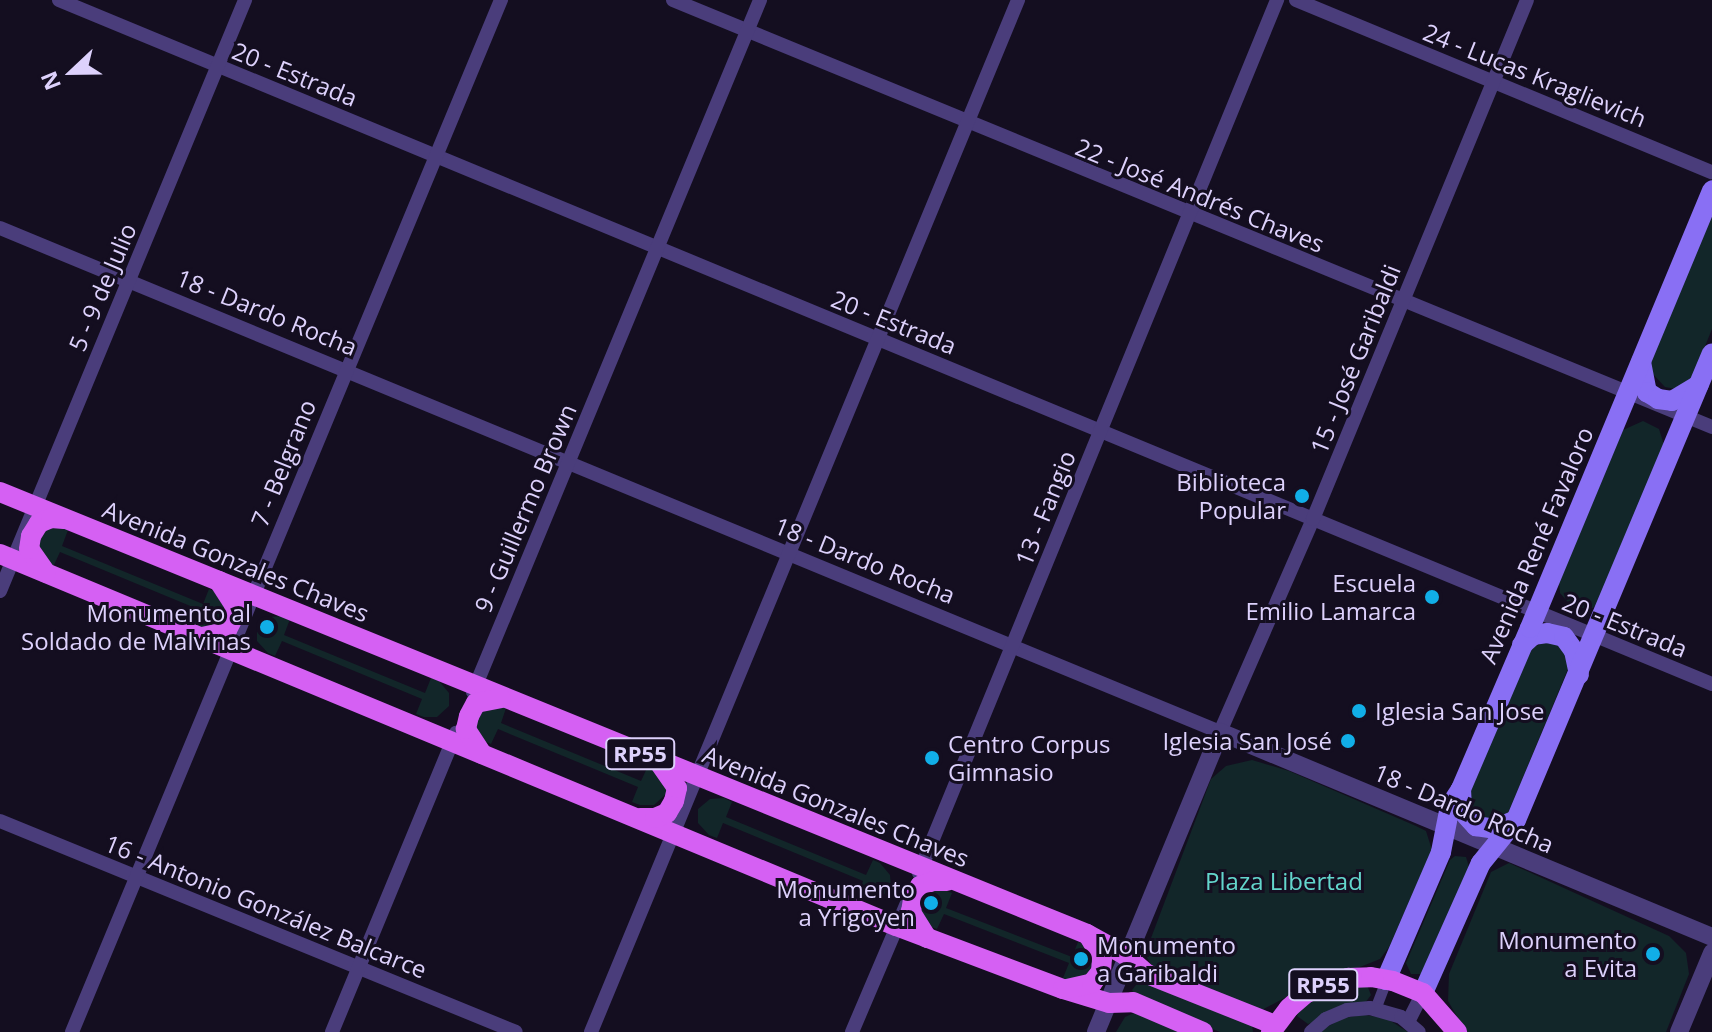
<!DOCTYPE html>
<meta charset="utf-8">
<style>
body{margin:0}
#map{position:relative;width:1712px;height:1032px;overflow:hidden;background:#140e20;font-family:"Open Sans",sans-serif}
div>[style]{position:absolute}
.green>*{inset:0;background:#122629}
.pedestrian>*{height:11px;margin:-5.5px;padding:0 5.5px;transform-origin:5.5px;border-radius:5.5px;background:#4a3d7b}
.minor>*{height:14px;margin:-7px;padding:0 7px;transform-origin:7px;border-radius:7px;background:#4a3d7b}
.tertiary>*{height:18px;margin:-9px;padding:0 9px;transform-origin:9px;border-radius:9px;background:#4a3d7b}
.secondary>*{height:20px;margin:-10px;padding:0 10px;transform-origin:10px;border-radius:10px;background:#896ff4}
.primary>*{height:20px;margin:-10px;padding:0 10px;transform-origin:10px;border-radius:10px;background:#d560f3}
.dots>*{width:22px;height:22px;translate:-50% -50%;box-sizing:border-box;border:4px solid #140e20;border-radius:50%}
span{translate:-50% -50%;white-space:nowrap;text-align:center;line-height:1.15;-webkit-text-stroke:6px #140e20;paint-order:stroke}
.shield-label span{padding:2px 6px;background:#140e20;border:2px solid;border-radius:6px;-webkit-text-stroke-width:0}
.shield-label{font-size:22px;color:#ddd1fc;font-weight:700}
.street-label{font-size:24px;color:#ddd1fc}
.poi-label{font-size:24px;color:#ddd1fc}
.right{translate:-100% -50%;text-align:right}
.left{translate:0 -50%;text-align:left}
.park-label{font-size:24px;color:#63d6cc}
.north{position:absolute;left:32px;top:32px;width:80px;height:80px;-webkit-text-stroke:6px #140e20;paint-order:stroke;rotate:248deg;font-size:22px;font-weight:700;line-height:32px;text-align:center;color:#ddd1fc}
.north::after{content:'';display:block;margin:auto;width:28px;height:36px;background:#ddd1fc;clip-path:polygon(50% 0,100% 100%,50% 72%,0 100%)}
</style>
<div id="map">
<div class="green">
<i style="clip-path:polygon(1712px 214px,1712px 329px,1692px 378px,1676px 389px,1665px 387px,1651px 372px,1651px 361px)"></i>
<i style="clip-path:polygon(1643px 421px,1659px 429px,1664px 445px,1601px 599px,1593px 608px,1573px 608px,1560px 593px,1559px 582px,1623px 430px)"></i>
<i style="clip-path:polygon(60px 527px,68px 530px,62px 546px,203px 604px,209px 589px,217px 592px,227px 604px,223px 623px,209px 629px,194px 625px,200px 610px,60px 552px,53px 567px,46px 564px,35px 538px,47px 528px)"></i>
<i style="clip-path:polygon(282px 616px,290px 619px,284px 635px,425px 693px,431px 678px,439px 681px,449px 693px,449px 706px,437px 717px,424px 717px,416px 714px,422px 699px,282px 641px,275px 656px,268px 653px,257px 641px,257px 627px,269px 617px)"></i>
<i style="clip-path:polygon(1549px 641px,1565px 649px,1570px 664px,1506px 818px,1487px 822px,1472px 813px,1466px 798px,1528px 649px)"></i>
<i style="clip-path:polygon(485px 705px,506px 708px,501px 723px,641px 781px,648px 766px,655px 769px,667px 789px,666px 794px,654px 805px,640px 805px,632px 802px,638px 787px,498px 729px,491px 744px,484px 741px,477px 735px,473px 715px)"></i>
<i style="clip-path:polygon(1252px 760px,1289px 771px,1416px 826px,1426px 831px,1432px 850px,1389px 947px,1380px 959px,1290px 995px,1260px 1011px,1154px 969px,1145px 954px,1211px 779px,1226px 766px)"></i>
<i style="clip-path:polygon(724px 798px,732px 802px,726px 817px,866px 875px,873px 860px,880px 863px,890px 875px,891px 888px,879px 899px,866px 899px,858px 896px,863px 881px,723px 823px,717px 838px,709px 835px,698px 823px,698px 809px,710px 799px)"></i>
<i style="clip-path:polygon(1455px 856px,1466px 857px,1469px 867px,1421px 974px,1411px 974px,1406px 963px,1450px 860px)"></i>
<i style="clip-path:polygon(1509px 863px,1669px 936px,1686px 953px,1689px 974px,1666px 1032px,1466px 1032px,1448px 1001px,1449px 974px,1491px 872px)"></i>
<i style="clip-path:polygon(944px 890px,952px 893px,946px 908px,1072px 957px,1078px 942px,1086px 945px,1097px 970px,1071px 981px,1063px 978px,1069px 963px,944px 914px,937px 929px,929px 926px,923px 921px,919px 900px,931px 891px)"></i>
<i style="clip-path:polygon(1140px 980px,1252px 1025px,1253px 1032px,1220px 1032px,1137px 999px,1132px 990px)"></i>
<i style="clip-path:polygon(1367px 985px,1371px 995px,1365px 1003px,1308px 1024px,1297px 1016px,1298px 1010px,1331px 989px)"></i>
<i style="clip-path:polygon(1134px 1013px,1186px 1032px,1116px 1032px,1125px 1017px)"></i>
<i style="clip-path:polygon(1364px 1015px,1386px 1018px,1408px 1032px,1319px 1032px,1342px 1018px)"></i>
</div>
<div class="pedestrian">
<i style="left:1375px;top:1009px;width:31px;rotate:-69deg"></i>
</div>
<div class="minor">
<i style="left:59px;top:0;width:1789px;rotate:22.48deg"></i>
<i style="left:673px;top:0;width:1123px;rotate:22.34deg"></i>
<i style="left:1296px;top:0;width:450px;rotate:22.5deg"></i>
<i style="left:0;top:228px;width:1320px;rotate:22.45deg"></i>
<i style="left:1220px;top:732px;width:232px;rotate:-66.4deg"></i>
<i style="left:1313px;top:519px;width:561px;rotate:-67.59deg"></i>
<i style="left:0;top:591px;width:640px;rotate:-67.48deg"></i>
<i style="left:473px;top:692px;width:749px;rotate:-67.47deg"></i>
<i style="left:0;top:821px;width:557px;rotate:22.24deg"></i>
<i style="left:919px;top:873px;width:944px;rotate:-67.7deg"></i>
<i style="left:1408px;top:1022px;width:33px;rotate:-63deg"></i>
<i style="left:72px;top:1032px;width:1118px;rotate:-67.43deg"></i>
<i style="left:332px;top:1032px;width:324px;rotate:-67.5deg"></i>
<i style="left:591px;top:1032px;width:1117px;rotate:-67.52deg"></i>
<i style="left:852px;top:1032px;width:148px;rotate:-66.9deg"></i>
<i style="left:1311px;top:1032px;width:20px;rotate:-41deg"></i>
<i style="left:1326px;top:1019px;width:23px;rotate:-23deg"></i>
<i style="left:1347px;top:1010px;width:23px;rotate:-5deg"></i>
<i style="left:1370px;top:1008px;width:32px;rotate:16deg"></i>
<i style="left:1401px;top:1017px;width:23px;rotate:40deg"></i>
</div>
<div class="tertiary">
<i style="left:1096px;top:1032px;width:325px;rotate:-67.5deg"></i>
<i style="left:1220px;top:732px;width:533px;rotate:22.62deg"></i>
<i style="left:1679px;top:1032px;width:86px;rotate:-67.3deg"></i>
</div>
<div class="secondary">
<i style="left:1641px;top:362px;width:31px;rotate:79deg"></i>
<i style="left:1647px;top:392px;width:13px;rotate:32deg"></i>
<i style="left:1658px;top:399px;width:14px;rotate:8deg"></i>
<i style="left:1672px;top:401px;width:31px;rotate:-31deg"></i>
<i style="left:1522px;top:645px;width:15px;rotate:-42deg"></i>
<i style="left:1533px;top:635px;width:14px;rotate:-8deg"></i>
<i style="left:1547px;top:633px;width:17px;rotate:13deg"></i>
<i style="left:1564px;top:637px;width:17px;rotate:54deg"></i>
<i style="left:1574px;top:651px;width:24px;rotate:78deg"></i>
<i style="left:1461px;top:789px;width:22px;rotate:87deg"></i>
<i style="left:1462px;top:811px;width:21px;rotate:47deg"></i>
<i style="left:1476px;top:826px;width:19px;rotate:9deg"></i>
<i style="left:1495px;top:829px;width:21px;rotate:-23deg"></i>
<i style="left:1386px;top:980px;width:139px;rotate:-66.7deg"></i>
<i style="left:1441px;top:852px;width:47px;rotate:-78.9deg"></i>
<i style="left:1450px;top:806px;width:20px;rotate:-57deg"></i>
<i style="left:1461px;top:789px;width:175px;rotate:-66.8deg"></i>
<i style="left:1530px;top:628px;width:474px;rotate:-67.4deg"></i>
<i style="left:1423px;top:993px;width:142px;rotate:-66deg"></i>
<i style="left:1481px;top:863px;width:55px;rotate:-50.9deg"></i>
<i style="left:1516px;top:820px;width:506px;rotate:-67.23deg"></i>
</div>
<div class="primary">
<i style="left:0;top:492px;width:1173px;rotate:22.13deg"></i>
<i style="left:1087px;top:934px;width:43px;rotate:28.9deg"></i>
<i style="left:1125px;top:955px;width:29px;rotate:41deg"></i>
<i style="left:1147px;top:974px;width:138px;rotate:21.7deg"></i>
<i style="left:0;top:554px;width:970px;rotate:22.55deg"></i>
<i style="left:896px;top:926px;width:178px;rotate:20.7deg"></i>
<i style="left:1063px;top:989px;width:48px;rotate:16.9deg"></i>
<i style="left:1109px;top:1003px;width:24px;rotate:-2deg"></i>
<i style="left:1133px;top:1002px;width:76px;rotate:23.2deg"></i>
<i style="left:46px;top:573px;width:29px;rotate:-125deg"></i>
<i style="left:29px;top:549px;width:13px;rotate:-81deg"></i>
<i style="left:31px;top:536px;width:15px;rotate:-58deg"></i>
<i style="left:39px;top:523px;width:13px;rotate:-23deg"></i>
<i style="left:51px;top:518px;width:13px;rotate:4deg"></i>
<i style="left:202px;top:637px;width:25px;rotate:-12deg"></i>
<i style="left:226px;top:632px;width:16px;rotate:-63deg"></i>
<i style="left:233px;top:618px;width:12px;rotate:-81deg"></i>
<i style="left:235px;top:606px;width:30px;rotate:-123deg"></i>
<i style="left:482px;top:754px;width:30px;rotate:-123deg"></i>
<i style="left:466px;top:729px;width:13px;rotate:-77deg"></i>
<i style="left:469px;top:716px;width:15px;rotate:-62deg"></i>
<i style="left:476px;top:703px;width:25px;rotate:-11deg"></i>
<i style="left:640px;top:818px;width:15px"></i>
<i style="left:655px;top:818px;width:13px;rotate:-23deg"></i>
<i style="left:667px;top:813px;width:14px;rotate:-60deg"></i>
<i style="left:674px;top:801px;width:13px;rotate:-77deg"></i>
<i style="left:677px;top:788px;width:32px;rotate:-125deg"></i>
<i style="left:927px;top:938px;width:31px;rotate:-122deg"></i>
<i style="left:911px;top:912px;width:13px;rotate:-81deg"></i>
<i style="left:913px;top:899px;width:15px;rotate:-62deg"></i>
<i style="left:920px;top:886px;width:14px;rotate:-21deg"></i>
<i style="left:933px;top:881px;width:14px"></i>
<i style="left:1067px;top:989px;width:26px;rotate:-13deg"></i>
<i style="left:1092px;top:983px;width:14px;rotate:-51deg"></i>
<i style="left:1101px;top:972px;width:14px;rotate:-86deg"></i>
<i style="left:1102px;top:958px;width:26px;rotate:-121deg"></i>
<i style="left:1271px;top:1032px;width:30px;rotate:-53deg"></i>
<i style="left:1289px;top:1008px;width:23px;rotate:-41deg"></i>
<i style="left:1306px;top:993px;width:45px;rotate:-19.7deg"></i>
<i style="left:1348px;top:978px;width:23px;rotate:-2deg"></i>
<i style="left:1371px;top:977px;width:22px;rotate:10deg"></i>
<i style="left:1393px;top:981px;width:32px;rotate:22deg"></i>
<i style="left:1423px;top:993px;width:52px;rotate:48.9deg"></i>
</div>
<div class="dots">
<i style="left:1302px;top:496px;background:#11aee7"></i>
<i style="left:1432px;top:597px;background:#11aee7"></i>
<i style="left:267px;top:627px;background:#11aee7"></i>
<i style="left:1359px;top:711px;background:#11aee7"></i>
<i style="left:1348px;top:741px;background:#11aee7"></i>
<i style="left:932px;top:758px;background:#11aee7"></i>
<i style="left:931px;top:903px;background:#11aee7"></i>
<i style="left:1653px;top:954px;background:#11aee7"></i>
<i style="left:1081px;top:959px;background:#11aee7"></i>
</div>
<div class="shield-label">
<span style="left:640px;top:754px">RP55</span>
<span style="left:1323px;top:985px">RP55</span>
</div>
<div class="street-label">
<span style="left:295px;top:74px;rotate:22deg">20 - Estrada</span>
<span style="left:1535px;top:75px;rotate:22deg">24 - Lucas Kraglievich</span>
<span style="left:1200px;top:195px;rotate:22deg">22 - José Andrés Chaves</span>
<span style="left:102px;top:287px;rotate:-67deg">5 - 9 de Julio</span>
<span style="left:267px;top:312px;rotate:22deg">18 - Dardo Rocha</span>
<span style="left:894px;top:322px;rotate:22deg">20 - Estrada</span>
<span style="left:1355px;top:359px;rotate:-68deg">15 - José Garibaldi</span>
<span style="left:283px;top:463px;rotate:-68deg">7 - Belgrano</span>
<span style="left:525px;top:508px;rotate:-67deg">9 - Guillermo Brown</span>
<span style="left:1045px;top:508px;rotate:-68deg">13 - Fangio</span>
<span style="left:1536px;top:545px;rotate:-67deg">Avenida René Favaloro</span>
<span style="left:865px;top:560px;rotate:22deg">18 - Dardo Rocha</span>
<span style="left:236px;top:561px;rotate:22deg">Avenida Gonzales Chaves</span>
<span style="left:1625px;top:625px;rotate:22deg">20 - Estrada</span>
<span style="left:836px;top:806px;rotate:22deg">Avenida Gonzales Chaves</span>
<span style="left:1464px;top:808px;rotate:23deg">18 - Dardo Rocha</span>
<span style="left:266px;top:906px;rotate:22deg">16 - Antonio González Balcarce</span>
</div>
<div class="poi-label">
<span class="right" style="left:1286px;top:496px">Biblioteca<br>Popular</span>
<span class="right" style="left:1416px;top:597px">Escuela<br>Emilio Lamarca</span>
<span class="right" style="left:251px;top:627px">Monumento al<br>Soldado de Malvinas</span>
<span class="left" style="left:1375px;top:711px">Iglesia San Jose</span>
<span class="right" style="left:1332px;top:741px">Iglesia San José</span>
<span class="left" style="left:948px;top:758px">Centro Corpus<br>Gimnasio</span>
<span class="right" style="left:915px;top:903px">Monumento<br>a Yrigoyen</span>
<span class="right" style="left:1637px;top:954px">Monumento<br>a Evita</span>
<span class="left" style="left:1097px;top:959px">Monumento<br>a Garibaldi</span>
</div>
<div class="park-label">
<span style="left:1284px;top:881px">Plaza Libertad</span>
</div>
<div class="north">N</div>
</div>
